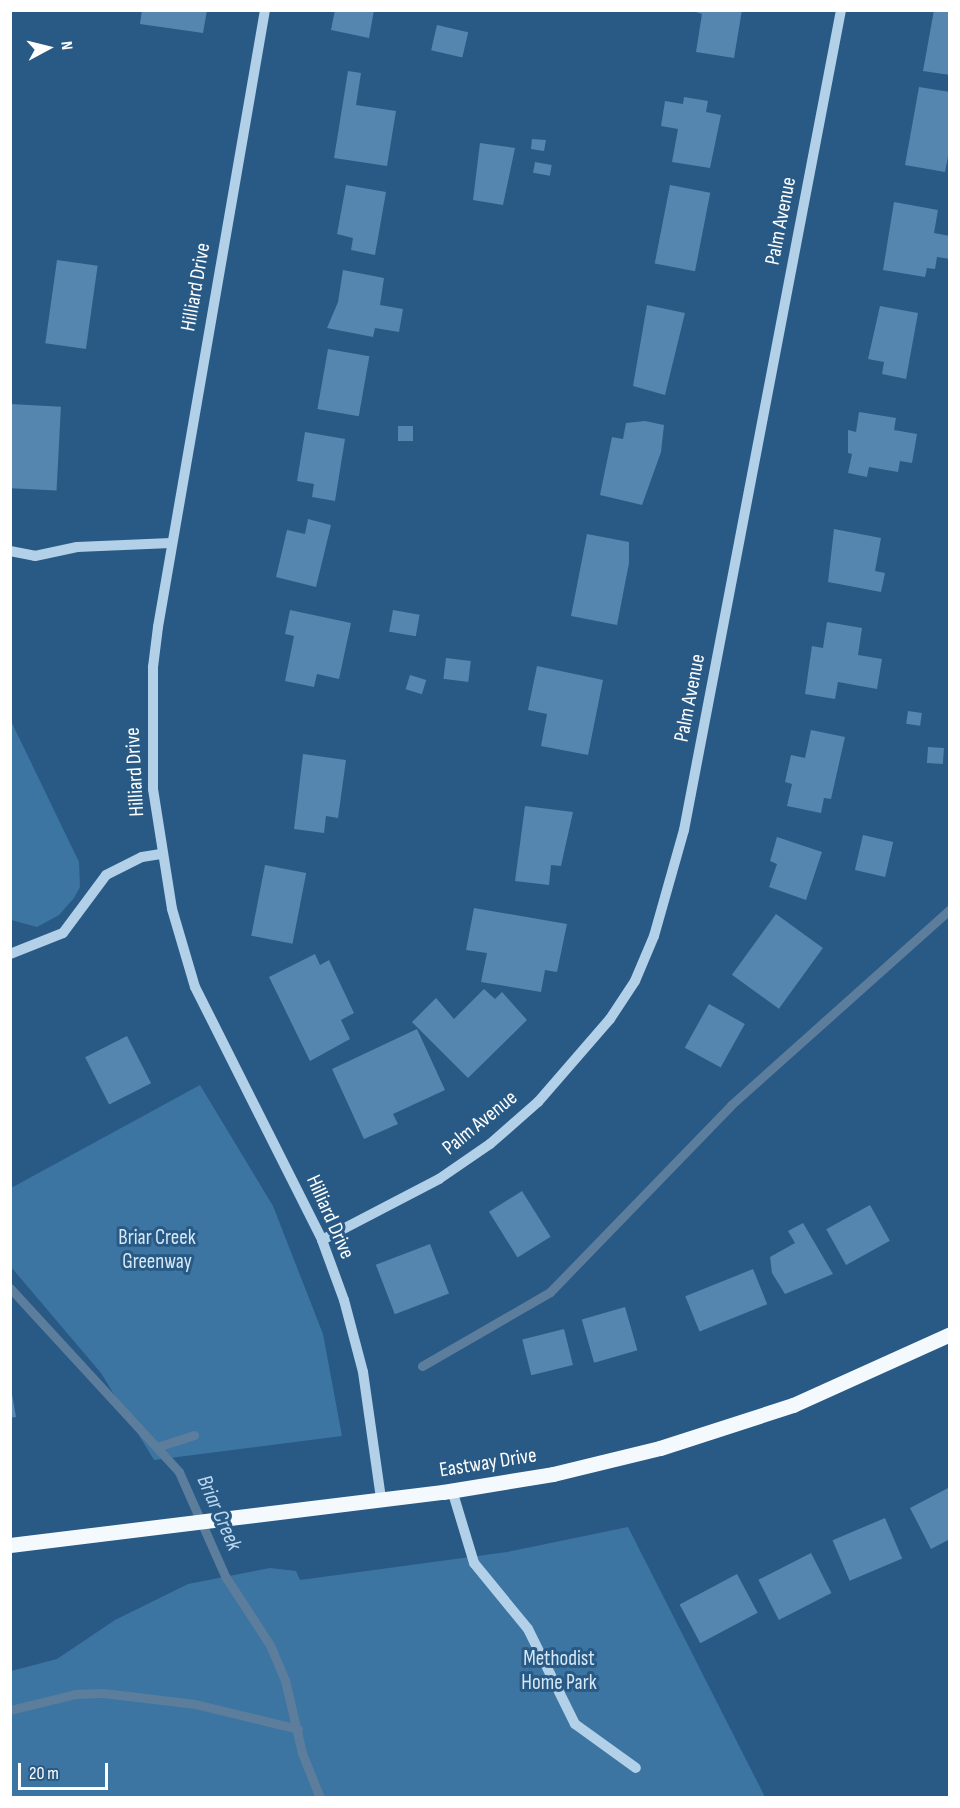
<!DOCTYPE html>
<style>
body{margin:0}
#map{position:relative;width:960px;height:1808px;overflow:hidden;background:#285a85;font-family:"Sofia Sans Condensed",sans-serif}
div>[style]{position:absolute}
.green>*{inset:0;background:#3c74a2}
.stream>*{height:9px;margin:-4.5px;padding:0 4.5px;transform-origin:4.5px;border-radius:4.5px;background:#5c7e9c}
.building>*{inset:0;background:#5486af;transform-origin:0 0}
.minor>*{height:10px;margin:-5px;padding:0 5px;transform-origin:5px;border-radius:5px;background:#b2d0e8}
.major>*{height:15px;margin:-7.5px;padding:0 7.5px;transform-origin:7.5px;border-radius:7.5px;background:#f4f9fe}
span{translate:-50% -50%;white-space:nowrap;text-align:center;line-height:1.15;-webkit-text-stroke:6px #285a85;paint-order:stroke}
.street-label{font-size:21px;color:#fff}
.park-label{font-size:21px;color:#d6e8f6}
.water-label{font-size:22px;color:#bed9ef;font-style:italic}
.frame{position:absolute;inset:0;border:12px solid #fff;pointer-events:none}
.north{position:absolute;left:18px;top:18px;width:60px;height:60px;-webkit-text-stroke:4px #285a85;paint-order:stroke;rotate:83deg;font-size:16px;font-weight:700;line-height:24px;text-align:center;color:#fff}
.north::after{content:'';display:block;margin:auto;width:21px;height:27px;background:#fff;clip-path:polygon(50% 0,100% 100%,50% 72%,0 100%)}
.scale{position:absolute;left:18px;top:1763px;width:90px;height:27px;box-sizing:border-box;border:3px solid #fff;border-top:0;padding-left:8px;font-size:18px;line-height:21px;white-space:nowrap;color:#fff;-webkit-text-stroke:4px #285a85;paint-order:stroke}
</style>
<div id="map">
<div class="green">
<i style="clip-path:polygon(11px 721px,79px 862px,80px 887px,74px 898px,59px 915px,37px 927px,11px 920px)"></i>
<i style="clip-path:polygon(200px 1085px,273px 1206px,323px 1334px,342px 1436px,154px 1460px,101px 1373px,11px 1267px,11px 1188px)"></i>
<i style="clip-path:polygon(628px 1527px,765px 1797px,11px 1798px,11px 1671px,57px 1659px,115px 1620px,188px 1584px,270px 1568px,296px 1571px,300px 1580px,507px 1552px)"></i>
</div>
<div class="stream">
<i style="left:10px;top:1288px;width:250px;rotate:47.4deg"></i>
<i style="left:179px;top:1472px;width:114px;rotate:66.1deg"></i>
<i style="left:225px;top:1576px;width:82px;rotate:56.9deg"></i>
<i style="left:270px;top:1645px;width:38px;rotate:67deg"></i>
<i style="left:285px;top:1680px;width:75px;rotate:76.9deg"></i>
<i style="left:302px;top:1753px;width:48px;rotate:68.2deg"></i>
<i style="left:422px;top:1366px;width:148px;rotate:-30deg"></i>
<i style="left:550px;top:1292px;width:260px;rotate:-45.9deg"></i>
<i style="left:731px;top:1105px;width:294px;rotate:-41.8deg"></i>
<i style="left:157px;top:1447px;width:39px;rotate:-18deg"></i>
<i style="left:10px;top:1710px;width:67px;rotate:-13.8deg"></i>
<i style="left:75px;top:1694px;width:28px;rotate:-2deg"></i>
<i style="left:103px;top:1693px;width:93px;rotate:6.8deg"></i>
<i style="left:195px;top:1704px;width:106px;rotate:13.6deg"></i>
</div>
<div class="building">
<i style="clip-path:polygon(142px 10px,207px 10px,203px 33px,140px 24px)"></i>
<i style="clip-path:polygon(335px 10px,374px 10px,369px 38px,331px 30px)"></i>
<i style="clip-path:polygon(742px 10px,734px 58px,696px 52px,702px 14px,690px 10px)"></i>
<i style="clip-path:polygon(934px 10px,950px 10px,950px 75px,923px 71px)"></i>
<i style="left:437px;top:25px;width:32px;height:26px;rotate:13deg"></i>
<i style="clip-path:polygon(348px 71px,361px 73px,356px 105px,396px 111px,387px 166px,334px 158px)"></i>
<i style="clip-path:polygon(919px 87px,950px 92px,950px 146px,945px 172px,905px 165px)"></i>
<i style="clip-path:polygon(684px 97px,708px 101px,706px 112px,721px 115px,710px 168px,672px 162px,678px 129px,661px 126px,665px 101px,683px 104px)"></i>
<i style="clip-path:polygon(532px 139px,546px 140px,544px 151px,531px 149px)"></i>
<i style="clip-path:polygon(480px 143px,515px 148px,503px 205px,473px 200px)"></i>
<i style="left:535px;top:162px;width:17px;height:11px;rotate:10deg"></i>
<i style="clip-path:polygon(346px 185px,386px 192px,375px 255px,351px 250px,353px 238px,337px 234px)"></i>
<i style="left:670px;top:185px;width:41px;height:80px;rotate:11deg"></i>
<i style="clip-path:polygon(894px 202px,938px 210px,934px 233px,950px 236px,950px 259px,937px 257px,935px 269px,927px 268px,925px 277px,883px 270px)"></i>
<i style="left:57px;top:260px;width:41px;height:84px;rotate:8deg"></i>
<i style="clip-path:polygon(343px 270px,384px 278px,380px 305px,403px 309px,399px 332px,375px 328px,373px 337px,327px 328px,338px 302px)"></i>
<i style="clip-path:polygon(647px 305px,685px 313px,665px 395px,633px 386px)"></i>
<i style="clip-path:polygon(880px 306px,918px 313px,906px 379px,882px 374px,884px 362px,868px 359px)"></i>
<i style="left:328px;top:349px;width:42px;height:61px;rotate:10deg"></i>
<i style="left:10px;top:404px;width:51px;height:84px;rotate:3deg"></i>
<i style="clip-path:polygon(859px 412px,896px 418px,894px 430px,917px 434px,912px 463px,900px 461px,898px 472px,869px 467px,867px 477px,848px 473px,852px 454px,848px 453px,848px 430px,856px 432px)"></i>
<i style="clip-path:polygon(645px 421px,664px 425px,661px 452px,642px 505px,600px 495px,612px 437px,623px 439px,626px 423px)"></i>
<i style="left:398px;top:426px;width:15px;height:15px"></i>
<i style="clip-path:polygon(305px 432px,345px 439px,335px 501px,312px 497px,314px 484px,297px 481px)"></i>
<i style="clip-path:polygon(308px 519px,331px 525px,316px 587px,276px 577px,287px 530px,305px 534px)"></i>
<i style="clip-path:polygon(834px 529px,881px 538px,875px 571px,885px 573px,881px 592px,828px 582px)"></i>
<i style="clip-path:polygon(587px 534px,629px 542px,629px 563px,617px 625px,571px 616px)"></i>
<i style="clip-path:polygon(290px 610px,351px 623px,339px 679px,317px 674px,314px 687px,285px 681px,294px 636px,285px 634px)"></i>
<i style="left:393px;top:610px;width:27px;height:22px;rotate:10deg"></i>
<i style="clip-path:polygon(827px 622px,862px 628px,858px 655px,882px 659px,877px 689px,838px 682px,835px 699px,805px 694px,812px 646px,823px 648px)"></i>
<i style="left:446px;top:658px;width:25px;height:21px;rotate:7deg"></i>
<i style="clip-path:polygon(537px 666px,603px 680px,588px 755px,541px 746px,547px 714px,528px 710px)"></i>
<i style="left:410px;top:675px;width:17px;height:15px;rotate:17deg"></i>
<i style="left:908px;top:711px;width:14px;height:13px;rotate:8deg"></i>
<i style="clip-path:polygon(811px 730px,845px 737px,831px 799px,824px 798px,821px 813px,787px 806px,792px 784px,785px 782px,791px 755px,805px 758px)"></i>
<i style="left:928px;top:747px;width:16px;height:16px;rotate:4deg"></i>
<i style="clip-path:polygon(303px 754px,346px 760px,338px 818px,326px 816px,324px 833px,294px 829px)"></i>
<i style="clip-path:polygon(525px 806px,573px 812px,561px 866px,551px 865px,549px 885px,515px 881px)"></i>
<i style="left:863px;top:835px;width:31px;height:36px;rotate:13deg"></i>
<i style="clip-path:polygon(777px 837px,822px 852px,806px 900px,769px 887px,777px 864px,770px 861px)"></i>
<i style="left:265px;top:865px;width:42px;height:72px;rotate:11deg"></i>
<i style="clip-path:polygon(474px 908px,567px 924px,557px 972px,545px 970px,541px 992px,481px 982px,487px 953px,466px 950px)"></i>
<i style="left:776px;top:914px;width:58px;height:75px;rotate:36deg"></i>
<i style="clip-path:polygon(315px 954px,320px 965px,329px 960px,354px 1013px,341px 1020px,350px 1039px,310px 1061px,269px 977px)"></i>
<i style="clip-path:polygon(484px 989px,495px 999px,502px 992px,527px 1020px,468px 1078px,412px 1022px,436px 998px,454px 1019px)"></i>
<i style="left:709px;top:1004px;width:41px;height:50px;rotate:29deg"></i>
<i style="clip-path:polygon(417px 1029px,445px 1090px,393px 1114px,398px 1124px,364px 1139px,332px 1069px)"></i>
<i style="left:127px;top:1036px;width:53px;height:47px;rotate:63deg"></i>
<i style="left:522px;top:1191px;width:54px;height:39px;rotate:58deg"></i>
<i style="left:870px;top:1205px;width:41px;height:50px;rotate:61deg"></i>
<i style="clip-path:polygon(803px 1223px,833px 1274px,785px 1294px,772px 1273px,770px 1257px,795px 1243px,788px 1231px)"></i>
<i style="left:430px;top:1244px;width:53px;height:58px;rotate:69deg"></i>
<i style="left:753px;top:1269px;width:38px;height:73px;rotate:68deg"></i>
<i style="left:625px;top:1307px;width:45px;height:45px;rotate:74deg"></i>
<i style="left:564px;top:1329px;width:37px;height:43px;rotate:76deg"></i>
<i style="clip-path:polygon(10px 1383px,16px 1417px,10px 1418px)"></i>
<i style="clip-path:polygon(950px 1487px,950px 1539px,931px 1549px,910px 1508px)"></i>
<i style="left:885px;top:1518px;width:44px;height:57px;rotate:67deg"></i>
<i style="left:811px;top:1553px;width:45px;height:59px;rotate:63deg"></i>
<i style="left:737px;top:1574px;width:44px;height:65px;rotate:62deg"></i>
</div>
<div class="minor">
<i style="left:265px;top:10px;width:626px;rotate:99.84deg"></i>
<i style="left:158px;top:627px;width:40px;rotate:97.1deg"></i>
<i style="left:153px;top:667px;width:122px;rotate:90deg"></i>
<i style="left:153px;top:789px;width:121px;rotate:81deg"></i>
<i style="left:172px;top:909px;width:81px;rotate:73.6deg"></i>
<i style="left:195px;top:987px;width:283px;rotate:63.3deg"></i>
<i style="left:322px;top:1240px;width:64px;rotate:69.9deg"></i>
<i style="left:344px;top:1300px;width:74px;rotate:75.2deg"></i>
<i style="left:363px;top:1372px;width:128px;rotate:81.9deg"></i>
<i style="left:10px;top:551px;width:25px;rotate:11deg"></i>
<i style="left:35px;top:556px;width:43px;rotate:-12.1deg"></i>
<i style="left:77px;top:547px;width:94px;rotate:-2.4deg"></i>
<i style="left:10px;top:954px;width:57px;rotate:-21.6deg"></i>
<i style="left:63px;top:933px;width:72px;rotate:-53.4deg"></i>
<i style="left:106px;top:875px;width:40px;rotate:-26.6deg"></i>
<i style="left:142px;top:857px;width:19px;rotate:-9deg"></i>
<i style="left:322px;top:1240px;width:132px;rotate:-27.5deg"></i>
<i style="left:439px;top:1179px;width:62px;rotate:-34.5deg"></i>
<i style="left:490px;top:1144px;width:64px;rotate:-41.2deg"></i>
<i style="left:538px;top:1102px;width:110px;rotate:-49.1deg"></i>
<i style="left:610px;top:1019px;width:45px;rotate:-56.7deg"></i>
<i style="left:635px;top:981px;width:49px;rotate:-67.1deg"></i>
<i style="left:654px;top:936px;width:110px;rotate:-74.2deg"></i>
<i style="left:684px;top:830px;width:835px;rotate:-79.16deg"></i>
<i style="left:452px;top:1490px;width:76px;rotate:73.2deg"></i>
<i style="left:474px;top:1563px;width:85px;rotate:50.7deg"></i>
<i style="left:528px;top:1629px;width:106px;rotate:63.7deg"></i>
<i style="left:575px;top:1724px;width:75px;rotate:35.8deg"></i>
</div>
<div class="major">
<i style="left:10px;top:1545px;width:436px;rotate:-7deg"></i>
<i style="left:443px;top:1492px;width:111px;rotate:-9.3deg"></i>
<i style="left:553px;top:1474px;width:110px;rotate:-13.7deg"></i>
<i style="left:660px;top:1448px;width:140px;rotate:-17.9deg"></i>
<i style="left:793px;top:1405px;width:172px;rotate:-24.3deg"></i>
</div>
<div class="street-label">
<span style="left:781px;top:221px;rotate:-79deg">Palm Avenue</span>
<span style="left:196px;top:287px;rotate:-80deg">Hilliard Drive</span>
<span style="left:690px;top:698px;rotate:-79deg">Palm Avenue</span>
<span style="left:135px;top:772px;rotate:-93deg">Hilliard Drive</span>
<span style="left:480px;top:1123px;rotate:-39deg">Palm Avenue</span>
<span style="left:330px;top:1217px;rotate:66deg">Hilliard Drive</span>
<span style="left:488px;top:1463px;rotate:-9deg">Eastway Drive</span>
</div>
<div class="park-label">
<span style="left:157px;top:1250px">Briar Creek<br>Greenway</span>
<span style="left:559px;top:1671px">Methodist<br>Home Park</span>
</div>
<div class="water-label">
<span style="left:219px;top:1513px;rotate:66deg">Briar Creek</span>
</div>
<div class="frame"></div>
<div class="north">N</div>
<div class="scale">20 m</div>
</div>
